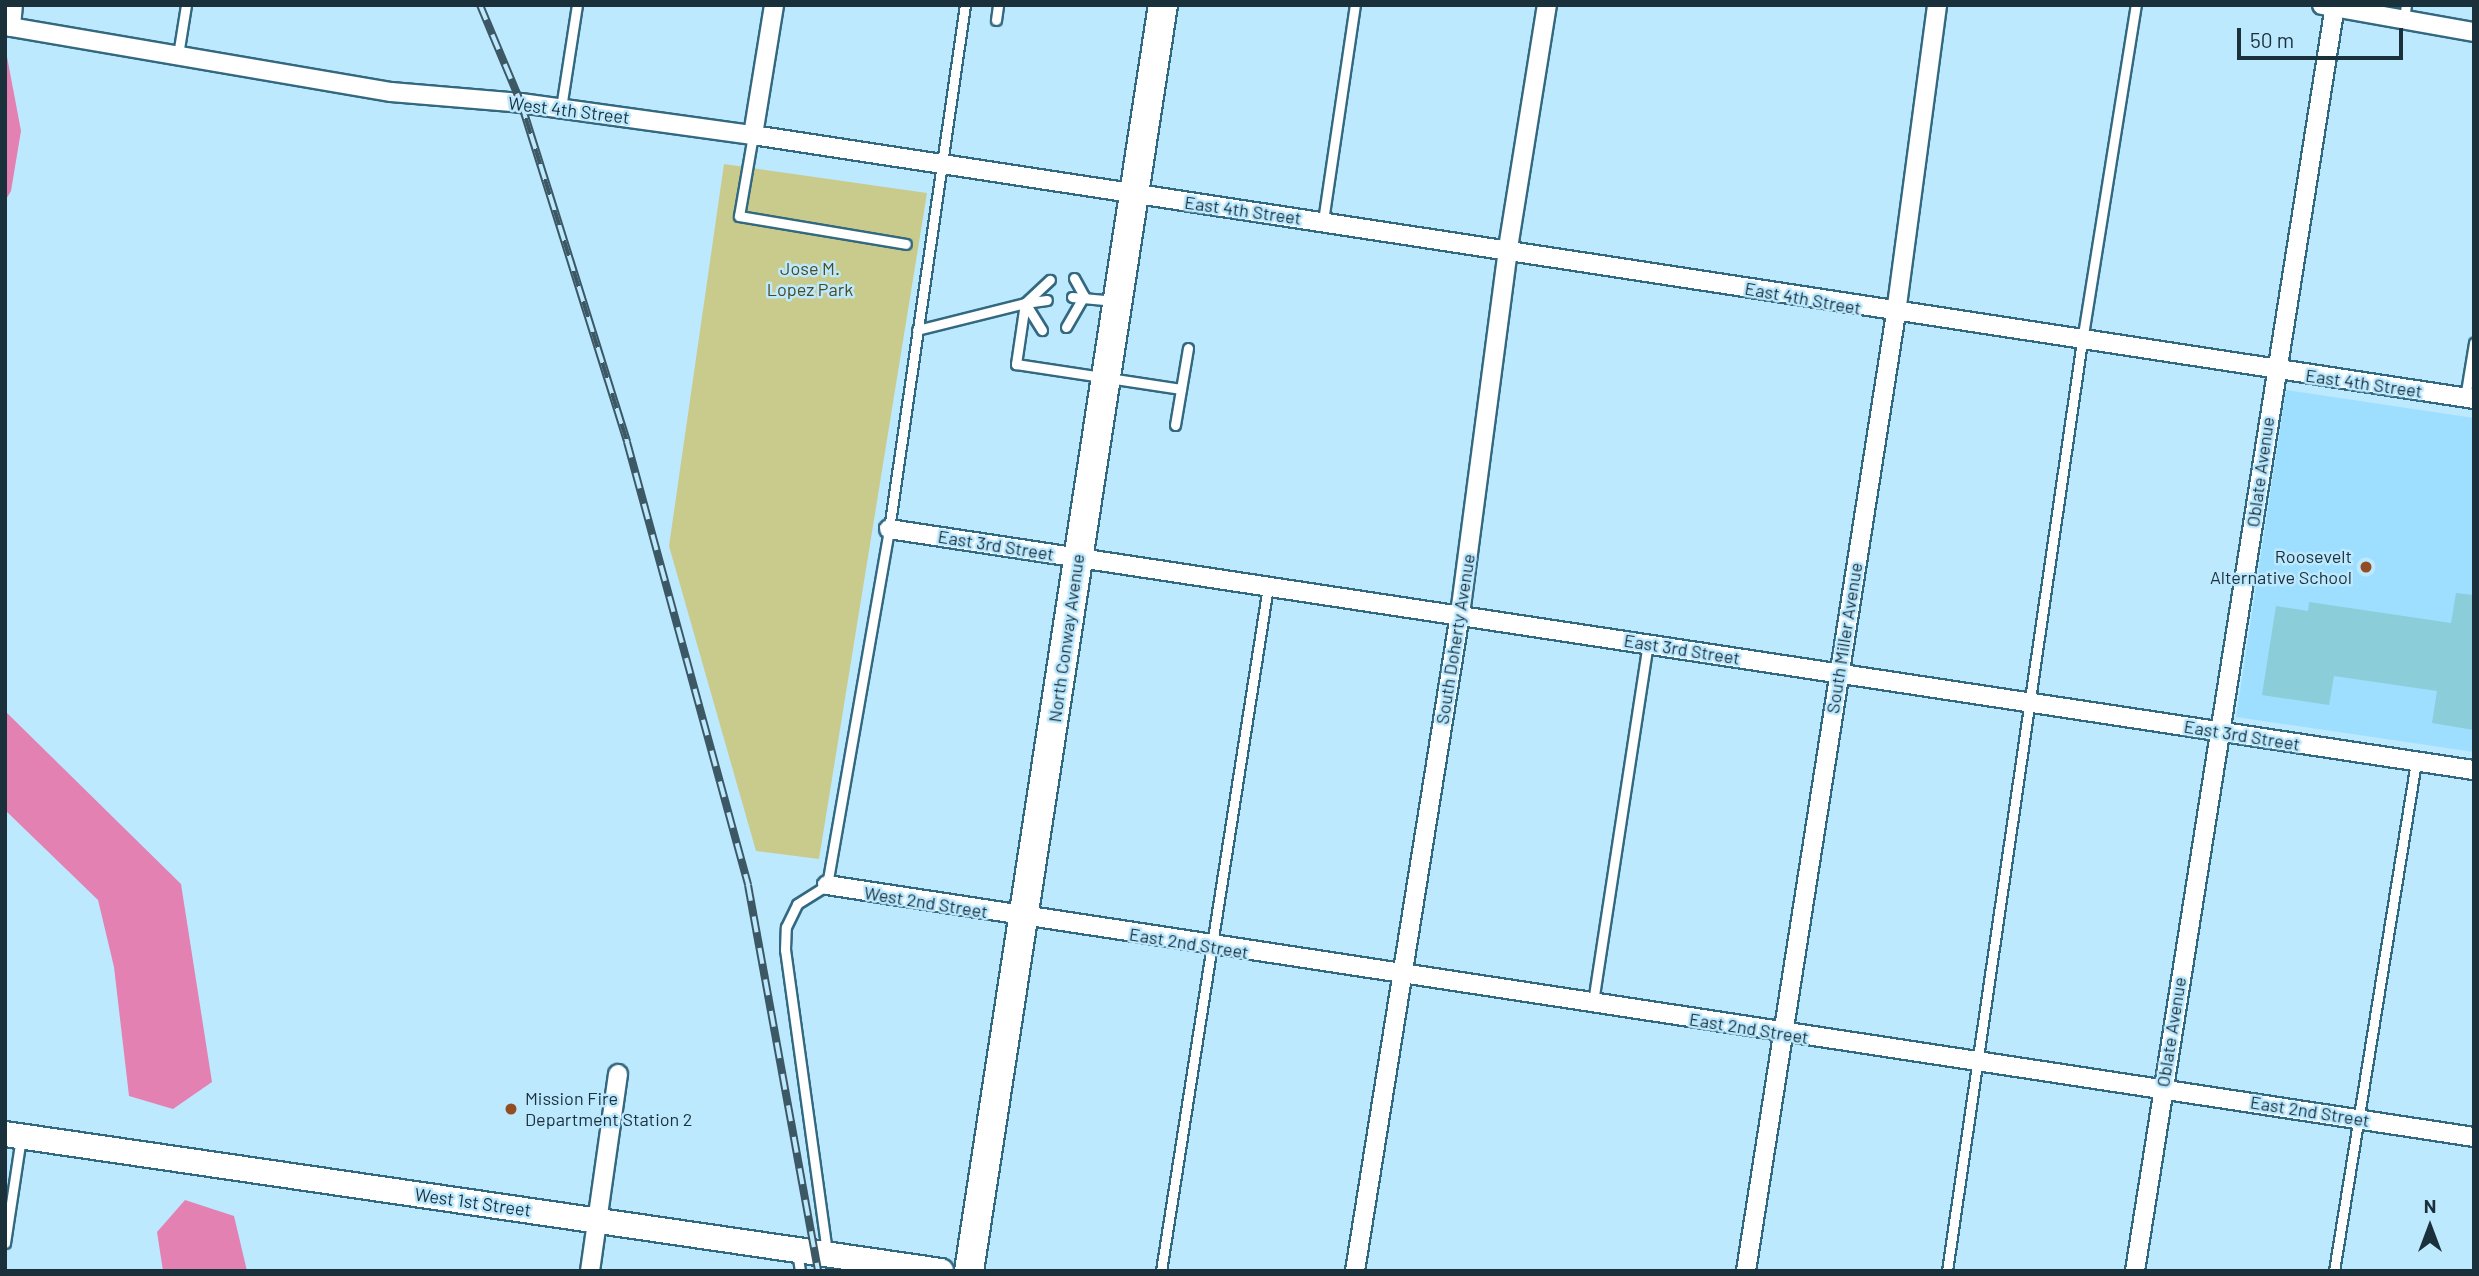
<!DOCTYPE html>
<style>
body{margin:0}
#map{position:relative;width:2479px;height:1276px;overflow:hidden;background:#bde9ff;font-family:Barlow,sans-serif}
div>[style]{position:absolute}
.built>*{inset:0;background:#9edfff}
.green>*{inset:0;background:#c9cb8c}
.water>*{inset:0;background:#e382b2}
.building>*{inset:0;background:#8bcdd8}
.roads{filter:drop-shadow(2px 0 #336980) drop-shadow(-2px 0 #336980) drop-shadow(0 2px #336980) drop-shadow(0 -2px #336980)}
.lane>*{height:9px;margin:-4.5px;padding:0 4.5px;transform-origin:4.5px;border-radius:4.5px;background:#fff}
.street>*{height:18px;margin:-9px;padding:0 9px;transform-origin:9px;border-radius:9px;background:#fff}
.secondary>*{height:24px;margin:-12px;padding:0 12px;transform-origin:12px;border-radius:12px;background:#fff}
.primary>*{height:28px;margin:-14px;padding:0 14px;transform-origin:14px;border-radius:14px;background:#fff}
.rail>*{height:8px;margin-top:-4px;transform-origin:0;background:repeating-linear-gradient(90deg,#bde9ff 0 16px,#3d5865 0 32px);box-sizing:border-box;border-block:2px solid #3d5865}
.dots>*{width:19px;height:19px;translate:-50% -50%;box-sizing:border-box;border:4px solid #bde9ff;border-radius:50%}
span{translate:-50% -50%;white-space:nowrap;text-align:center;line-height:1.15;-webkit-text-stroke:5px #bde9ff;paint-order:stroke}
.street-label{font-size:18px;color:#1a303b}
.park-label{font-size:18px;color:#4b4b1f}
.poi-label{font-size:18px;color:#1a303b}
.right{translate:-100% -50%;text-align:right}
.left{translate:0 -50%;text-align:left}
.frame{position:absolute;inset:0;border:7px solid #1a303b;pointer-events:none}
.north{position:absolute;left:2395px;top:1192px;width:70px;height:70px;-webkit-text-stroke:5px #bde9ff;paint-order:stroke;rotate:0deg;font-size:19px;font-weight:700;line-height:28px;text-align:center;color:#1a303b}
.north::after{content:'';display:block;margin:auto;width:24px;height:32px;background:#1a303b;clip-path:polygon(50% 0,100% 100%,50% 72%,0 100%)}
.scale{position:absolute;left:2237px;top:28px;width:166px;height:32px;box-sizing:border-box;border:4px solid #1a303b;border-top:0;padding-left:9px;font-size:21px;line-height:24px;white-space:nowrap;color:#1a303b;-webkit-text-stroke:5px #bde9ff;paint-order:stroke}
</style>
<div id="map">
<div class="built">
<i style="clip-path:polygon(2286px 390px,2474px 418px,2474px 752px,2236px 717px)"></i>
</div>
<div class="green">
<i style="clip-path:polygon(724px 164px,927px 193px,819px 859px,756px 851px,669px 546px)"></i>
</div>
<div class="water">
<i style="clip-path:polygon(5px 46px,21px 131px,11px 191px,5px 201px)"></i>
<i style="clip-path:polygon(5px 711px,181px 884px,212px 1082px,173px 1109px,129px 1096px,114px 967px,98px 900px,5px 810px)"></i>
<i style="clip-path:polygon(185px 1200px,234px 1216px,247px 1271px,163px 1271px,157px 1232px)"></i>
</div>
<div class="building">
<i style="clip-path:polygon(2456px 593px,2474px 595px,2474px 730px,2432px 723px,2437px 691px,2334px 676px,2329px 705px,2262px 695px,2276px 606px,2308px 611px,2309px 602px,2451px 623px)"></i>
</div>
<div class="roads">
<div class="lane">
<i style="left:2404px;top:19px;width:14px;rotate:-82deg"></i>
<i style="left:996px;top:20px;width:15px;rotate:-82deg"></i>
<i style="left:178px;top:55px;width:51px;rotate:-80.9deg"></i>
<i style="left:561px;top:108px;width:104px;rotate:-81.2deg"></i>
<i style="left:753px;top:135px;width:82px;rotate:99.8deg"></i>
<i style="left:739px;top:216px;width:169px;rotate:9.5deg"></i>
<i style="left:1323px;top:221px;width:218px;rotate:-81.6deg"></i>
<i style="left:1074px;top:278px;width:21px;rotate:61deg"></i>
<i style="left:1072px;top:297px;width:43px;rotate:5.3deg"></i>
<i style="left:1025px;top:303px;width:34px;rotate:-43deg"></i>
<i style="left:1025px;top:303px;width:32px;rotate:58deg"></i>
<i style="left:1025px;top:303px;width:22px;rotate:-8deg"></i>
<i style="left:1066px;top:327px;width:36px;rotate:-60deg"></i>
<i style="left:917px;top:330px;width:111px;rotate:-14deg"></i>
<i style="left:1025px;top:303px;width:62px;rotate:98.4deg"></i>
<i style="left:1016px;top:364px;width:167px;rotate:8.6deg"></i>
<i style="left:2465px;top:398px;width:56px;rotate:-80.7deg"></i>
<i style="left:1175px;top:425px;width:78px;rotate:-80.4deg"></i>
<i style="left:1593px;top:1002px;width:362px;rotate:-81.3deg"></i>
<i style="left:5px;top:1243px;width:107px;rotate:-81.4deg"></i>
<i style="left:797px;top:1252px;width:19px;rotate:81deg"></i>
<i style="left:827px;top:1252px;width:305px;rotate:-97.9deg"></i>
<i style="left:785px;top:950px;width:23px;rotate:-88deg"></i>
<i style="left:786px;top:927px;width:25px;rotate:-64deg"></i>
<i style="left:797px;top:904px;width:36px;rotate:-32deg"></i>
<i style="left:827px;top:885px;width:361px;rotate:-80.1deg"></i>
<i style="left:889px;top:529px;width:529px;rotate:-81.75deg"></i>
<i style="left:1161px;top:1271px;width:693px;rotate:-81.12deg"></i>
<i style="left:1947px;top:1271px;width:940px;rotate:-81.74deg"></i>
<i style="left:2082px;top:341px;width:340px;rotate:-80.9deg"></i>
<i style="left:2334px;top:1271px;width:516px;rotate:-80.85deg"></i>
</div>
<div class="street">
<i style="left:2322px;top:5px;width:154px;rotate:10.1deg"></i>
<i style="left:5px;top:26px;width:392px;rotate:9.7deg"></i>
<i style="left:391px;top:92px;width:130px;rotate:4.8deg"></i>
<i style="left:521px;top:103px;width:234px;rotate:7.9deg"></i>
<i style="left:753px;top:135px;width:1741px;rotate:8.72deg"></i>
<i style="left:11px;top:27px;width:22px;rotate:-85deg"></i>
<i style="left:753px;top:135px;width:132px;rotate:-80.8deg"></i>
<i style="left:889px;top:529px;width:1603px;rotate:8.65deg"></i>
<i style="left:827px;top:885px;width:1666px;rotate:8.7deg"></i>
<i style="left:590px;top:1271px;width:199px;rotate:-81.9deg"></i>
<i style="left:1355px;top:1271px;width:665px;rotate:-80.92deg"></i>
<i style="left:1460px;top:614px;width:369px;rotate:-82.5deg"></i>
<i style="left:1508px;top:248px;width:246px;rotate:-80.9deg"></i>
<i style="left:1746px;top:1271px;width:970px;rotate:-81.1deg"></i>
<i style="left:1896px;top:313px;width:311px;rotate:-82.4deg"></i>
<i style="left:2135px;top:1271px;width:1282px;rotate:-81.02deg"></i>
</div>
<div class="secondary">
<i style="left:5px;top:1134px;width:946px;rotate:8.33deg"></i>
</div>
<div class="primary">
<i style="left:969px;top:1271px;width:1281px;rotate:-81.29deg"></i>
</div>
</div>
<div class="rail">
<i style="left:480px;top:5px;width:106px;rotate:67.3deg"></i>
<i style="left:521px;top:103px;width:355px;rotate:72.6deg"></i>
<i style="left:627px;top:442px;width:459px;rotate:74.7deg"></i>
<i style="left:748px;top:885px;width:392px;rotate:79.7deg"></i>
</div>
<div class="dots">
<i style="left:2366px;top:567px;background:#924d23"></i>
<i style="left:511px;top:1109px;background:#924d23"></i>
</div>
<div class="street-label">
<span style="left:569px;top:110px;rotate:7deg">West 4th Street</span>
<span style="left:1243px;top:210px;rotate:8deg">East 4th Street</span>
<span style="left:1803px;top:298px;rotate:10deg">East 4th Street</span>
<span style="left:2364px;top:383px;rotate:8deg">East 4th Street</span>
<span style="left:2260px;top:472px;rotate:-82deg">Oblate Avenue</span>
<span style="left:996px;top:545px;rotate:9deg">East 3rd Street</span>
<span style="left:1066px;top:638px;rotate:-82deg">North Conway Avenue</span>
<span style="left:1844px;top:638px;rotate:-81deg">South Miller Avenue</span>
<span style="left:1455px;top:639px;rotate:-81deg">South Doherty Avenue</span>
<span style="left:1682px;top:649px;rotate:9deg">East 3rd Street</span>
<span style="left:2242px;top:735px;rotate:9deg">East 3rd Street</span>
<span style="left:926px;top:902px;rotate:9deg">West 2nd Street</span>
<span style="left:1189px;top:943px;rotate:9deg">East 2nd Street</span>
<span style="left:1749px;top:1028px;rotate:9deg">East 2nd Street</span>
<span style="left:2171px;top:1032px;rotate:-81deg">Oblate Avenue</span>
<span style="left:2310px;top:1111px;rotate:9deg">East 2nd Street</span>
<span style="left:473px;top:1202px;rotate:8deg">West 1st Street</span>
</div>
<div class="park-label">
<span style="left:810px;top:279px">Jose M.<br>Lopez Park</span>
</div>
<div class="poi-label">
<span class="right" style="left:2352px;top:567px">Roosevelt<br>Alternative School</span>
<span class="left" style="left:525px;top:1109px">Mission Fire<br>Department Station 2</span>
</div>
<div class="frame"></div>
<div class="north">N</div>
<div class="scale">50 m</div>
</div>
